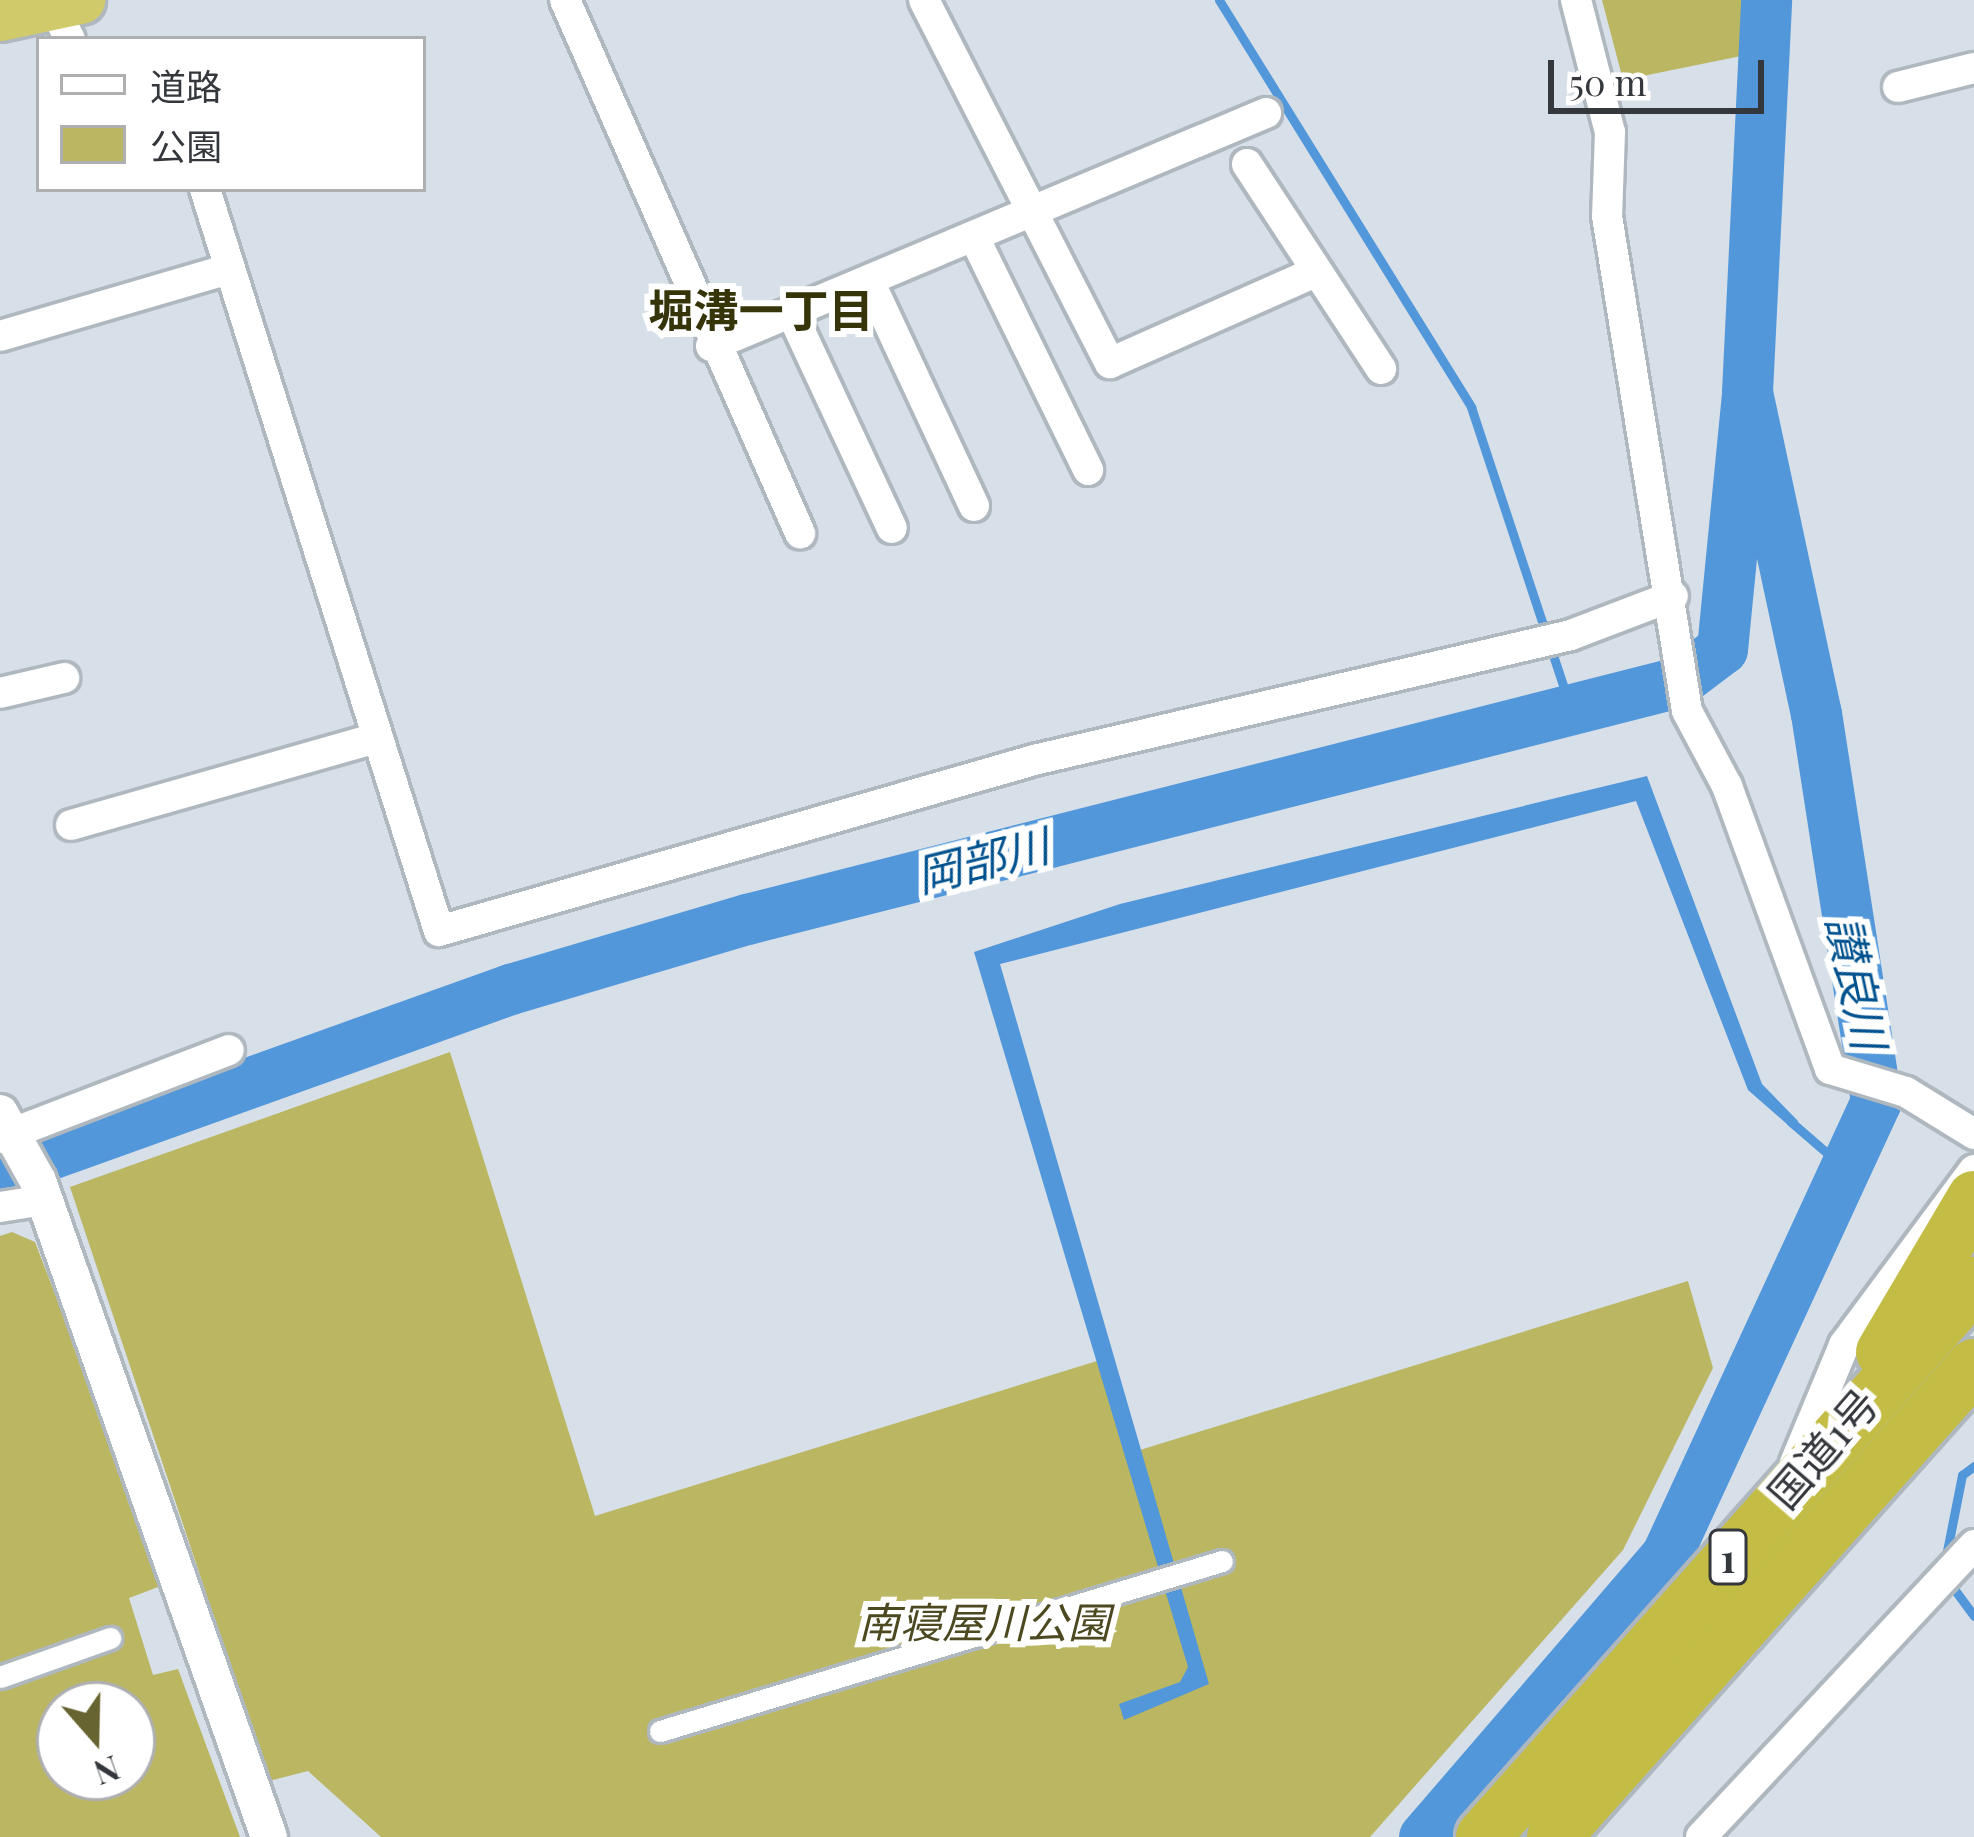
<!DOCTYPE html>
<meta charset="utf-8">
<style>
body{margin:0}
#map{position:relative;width:1974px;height:1837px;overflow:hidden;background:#d7dfe8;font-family:"Playfair Display","Noto Sans JP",serif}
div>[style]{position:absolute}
.green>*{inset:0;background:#bbb662}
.water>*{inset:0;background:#5297da}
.stream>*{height:9px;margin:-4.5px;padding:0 4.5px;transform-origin:4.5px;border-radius:4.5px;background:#5297da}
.river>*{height:51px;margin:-25.5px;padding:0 25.5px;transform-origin:25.5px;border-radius:25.5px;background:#5297da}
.roads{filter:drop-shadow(3px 0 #afb7bf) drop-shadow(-3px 0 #afb7bf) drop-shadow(0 3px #afb7bf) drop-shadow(0 -3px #afb7bf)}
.pedestrian>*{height:21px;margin:-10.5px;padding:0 10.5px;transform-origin:10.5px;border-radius:10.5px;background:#fff}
.minor>*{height:30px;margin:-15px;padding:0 15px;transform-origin:15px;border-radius:15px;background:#fff}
.tertiary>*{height:36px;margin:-18px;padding:0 18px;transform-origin:18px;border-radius:18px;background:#fff}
.trunk>*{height:48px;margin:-24px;padding:0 24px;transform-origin:24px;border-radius:24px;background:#d0ca6a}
.motorway>*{height:54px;margin:-27px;padding:0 27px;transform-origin:27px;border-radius:27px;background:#c4bd45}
span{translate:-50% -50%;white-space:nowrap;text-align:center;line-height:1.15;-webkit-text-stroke:12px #fff;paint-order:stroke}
.shield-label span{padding:3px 9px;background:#fff;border:3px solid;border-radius:9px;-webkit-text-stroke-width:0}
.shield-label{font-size:39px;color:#34373b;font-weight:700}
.street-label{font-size:42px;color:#34373b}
.park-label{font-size:42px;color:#4c4920;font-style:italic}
.neighbourhood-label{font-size:45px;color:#363409;font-weight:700}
.water-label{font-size:45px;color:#00528f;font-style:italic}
.legend{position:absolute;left:36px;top:36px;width:390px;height:156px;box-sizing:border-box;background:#fff;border:3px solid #aeafb1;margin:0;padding:15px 21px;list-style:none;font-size:36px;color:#34373b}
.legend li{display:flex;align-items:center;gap:24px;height:60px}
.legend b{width:60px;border:3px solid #aeafb1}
.north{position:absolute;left:36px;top:1681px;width:120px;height:120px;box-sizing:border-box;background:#fff;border:3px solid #aeafb1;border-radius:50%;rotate:160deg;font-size:33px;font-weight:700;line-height:48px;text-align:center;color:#34373b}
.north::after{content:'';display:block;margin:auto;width:42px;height:54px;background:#676431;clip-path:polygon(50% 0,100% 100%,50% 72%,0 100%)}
.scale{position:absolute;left:1548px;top:60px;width:216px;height:54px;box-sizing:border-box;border:6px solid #34373b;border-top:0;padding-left:15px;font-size:36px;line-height:42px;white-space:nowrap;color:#34373b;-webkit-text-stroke:9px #fff;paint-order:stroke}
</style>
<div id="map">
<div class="green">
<i style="clip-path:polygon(1602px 0,1747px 0,1746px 55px,1623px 80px)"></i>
<i style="clip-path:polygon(450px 1052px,595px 1516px,1097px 1361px,1127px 1454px,1688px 1281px,1713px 1368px,1623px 1550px,1370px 1837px,381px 1837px,308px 1771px,269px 1781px,70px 1187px)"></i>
<i style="clip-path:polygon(evenodd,12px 1232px,35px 1242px,166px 1584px,129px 1598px,153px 1675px,178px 1669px,240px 1837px,0 1837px,0 1236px,12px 1232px,60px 1705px,132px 1705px,132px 1777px,60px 1777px,60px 1705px)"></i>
</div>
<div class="water">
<i style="clip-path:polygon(1647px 776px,1762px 1084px,1798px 1121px,1795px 1131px,1748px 1090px,1636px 801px,1000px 964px,1209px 1684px,1124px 1720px,1119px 1704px,1180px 1682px,1188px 1667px,974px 952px,1120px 904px)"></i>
</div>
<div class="stream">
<i style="left:1219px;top:0;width:479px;rotate:58.2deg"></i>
<i style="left:1471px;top:407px;width:316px;rotate:71.7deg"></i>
<i style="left:1790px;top:1121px;width:69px;rotate:40.9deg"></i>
<i style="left:1945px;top:1561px;width:88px;rotate:-78.8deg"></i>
<i style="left:1962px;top:1475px;width:15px;rotate:-37deg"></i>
<i style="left:1949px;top:1582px;width:42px;rotate:53.7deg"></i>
</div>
<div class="river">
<i style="left:0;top:1172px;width:542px;rotate:-19.74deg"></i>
<i style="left:510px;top:989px;width:247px;rotate:-16.5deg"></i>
<i style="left:747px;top:919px;width:961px;rotate:-14.28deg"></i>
<i style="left:1678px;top:682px;width:55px;rotate:-36.9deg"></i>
<i style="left:1722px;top:649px;width:258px;rotate:-84.4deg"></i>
<i style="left:1424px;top:1837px;width:371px;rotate:-49.3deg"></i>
<i style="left:1666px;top:1556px;width:501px;rotate:-65.22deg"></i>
<i style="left:1876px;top:1101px;width:392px;rotate:-98.8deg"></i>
<i style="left:1816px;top:714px;width:329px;rotate:-102.1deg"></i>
<i style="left:1747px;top:392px;width:392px;rotate:-87.2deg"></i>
</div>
<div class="roads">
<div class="pedestrian">
<i style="left:0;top:1677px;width:117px;rotate:-19.5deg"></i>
<i style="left:660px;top:1731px;width:587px;rotate:-16.83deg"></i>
</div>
<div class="minor">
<i style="left:565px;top:0;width:583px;rotate:66.21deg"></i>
<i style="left:924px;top:0;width:408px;rotate:62.9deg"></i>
<i style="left:1110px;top:363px;width:224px;rotate:-23.9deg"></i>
<i style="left:1576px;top:0;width:136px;rotate:75.6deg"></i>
<i style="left:1610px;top:132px;width:84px;rotate:92deg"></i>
<i style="left:1607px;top:216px;width:501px;rotate:80.82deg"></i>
<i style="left:1687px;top:711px;width:85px;rotate:61.9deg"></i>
<i style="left:1727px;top:786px;width:301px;rotate:70deg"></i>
<i style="left:1830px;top:1069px;width:79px;rotate:16.8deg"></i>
<i style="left:1906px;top:1092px;width:80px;rotate:31.7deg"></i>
<i style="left:53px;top:6px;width:37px;rotate:63deg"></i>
<i style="left:1898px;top:87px;width:78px;rotate:-14deg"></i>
<i style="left:1247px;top:164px;width:245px;rotate:56.8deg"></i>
<i style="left:205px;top:189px;width:778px;rotate:72.5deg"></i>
<i style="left:439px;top:931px;width:619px;rotate:-16.03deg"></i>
<i style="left:1034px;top:760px;width:551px;rotate:-13.1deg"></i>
<i style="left:1571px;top:635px;width:109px;rotate:-20.9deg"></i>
<i style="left:976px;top:241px;width:255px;rotate:63.9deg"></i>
<i style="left:870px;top:283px;width:246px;rotate:65deg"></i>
<i style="left:792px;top:314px;width:236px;rotate:65deg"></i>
<i style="left:0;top:336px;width:239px;rotate:-16.3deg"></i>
<i style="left:711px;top:346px;width:602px;rotate:-22.77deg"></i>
<i style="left:0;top:693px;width:66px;rotate:-13.2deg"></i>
<i style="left:71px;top:825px;width:314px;rotate:-15.9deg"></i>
<i style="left:0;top:1138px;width:245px;rotate:-21deg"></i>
<i style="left:0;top:1207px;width:45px;rotate:-9deg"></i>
<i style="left:1795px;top:1463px;width:128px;rotate:-67.4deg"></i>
<i style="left:1844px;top:1345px;width:218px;rotate:-53.4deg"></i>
<i style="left:1701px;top:1837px;width:400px;rotate:-46.9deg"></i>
</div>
<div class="tertiary">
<i style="left:0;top:1113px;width:78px;rotate:60.8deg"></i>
<i style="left:38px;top:1181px;width:695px;rotate:70.6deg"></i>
</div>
<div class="trunk">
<i style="left:0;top:17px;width:83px;rotate:-11.9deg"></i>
</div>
<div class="motorway">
<i style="left:1883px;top:1352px;width:179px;rotate:-59.4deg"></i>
<i style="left:1483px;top:1837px;width:740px;rotate:-48.4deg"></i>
<i style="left:1554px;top:1837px;width:631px;rotate:-48.28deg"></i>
</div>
</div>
<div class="shield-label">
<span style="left:1728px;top:1557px">1</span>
</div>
<div class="street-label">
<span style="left:1822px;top:1448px;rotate:-49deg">国道1号</span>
</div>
<div class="park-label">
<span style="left:984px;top:1621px">南寝屋川公園</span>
</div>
<div class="neighbourhood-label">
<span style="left:761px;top:309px">堀溝一丁目</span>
</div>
<div class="water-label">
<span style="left:982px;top:859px;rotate:-14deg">岡部川</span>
<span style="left:1858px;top:982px;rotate:78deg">讃良川</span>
</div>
<ul class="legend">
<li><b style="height:15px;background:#fff"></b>道路</li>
<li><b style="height:33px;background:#bbb662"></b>公園</li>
</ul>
<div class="north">N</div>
<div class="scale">50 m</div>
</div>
